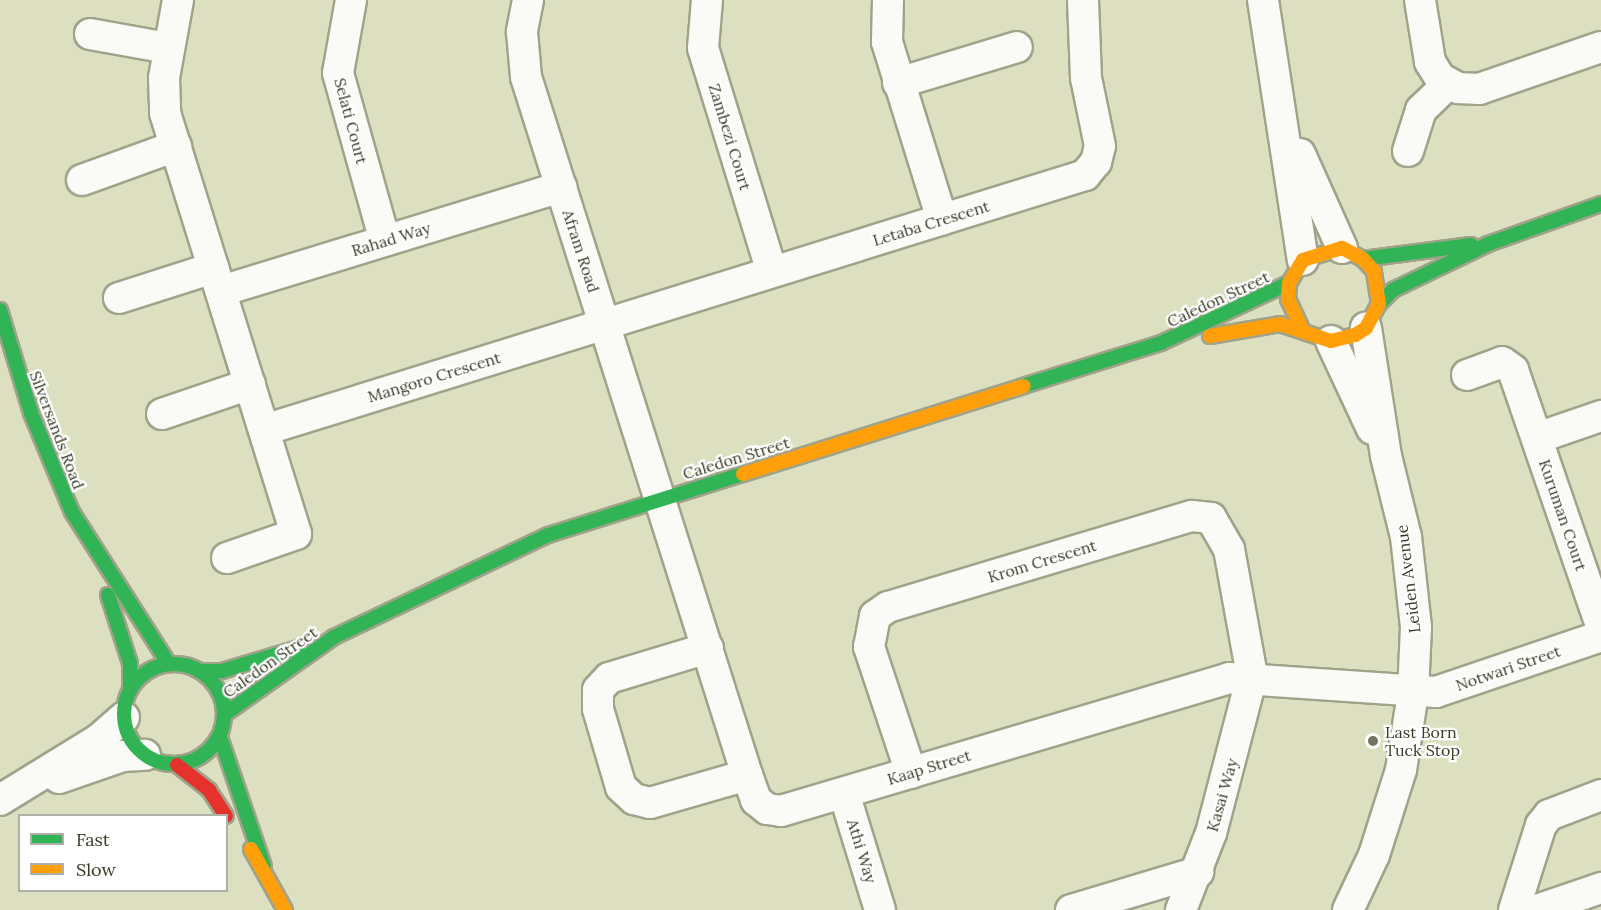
<!DOCTYPE html>
<style>
body{margin:0}
#map{position:relative;width:1601px;height:910px;overflow:hidden;background:#dce0c0;font-family:Lora,serif}
div>[style]{position:absolute}
.roads{filter:drop-shadow(2px 0 #a0a28a) drop-shadow(-2px 0 #a0a28a) drop-shadow(0 2px #a0a28a) drop-shadow(0 -2px #a0a28a)}
.street>*{height:30px;margin:-15px;padding:0 15px;transform-origin:15px;border-radius:15px;background:#fafaf6}
.fast>*{height:14px;margin:-7px;padding:0 7px;transform-origin:7px;border-radius:7px;background:#30b455}
.fast>.ring{margin:-7px;padding:0;box-sizing:content-box;background:none;border:14px solid #30b455;border-radius:50%}
.slow>*{height:14px;margin:-7px;padding:0 7px;transform-origin:7px;border-radius:7px;background:#ff9f0a}
.jam>*{height:14px;margin:-7px;padding:0 7px;transform-origin:7px;border-radius:7px;background:#e5322d}
.dots>*{width:16px;height:16px;translate:-50% -50%;box-sizing:border-box;border:3px solid #fff;border-radius:50%}
span{translate:-50% -50%;white-space:nowrap;text-align:center;line-height:1.15;-webkit-text-stroke:4.5px #fff;paint-order:stroke}
.street-label{font-size:16px;color:#383b24}
.poi-label{font-size:16px;color:#383b24}
.left{translate:0 -50%;text-align:left}
.legend{position:absolute;left:18px;top:814px;width:210px;height:78px;box-sizing:border-box;background:#fff;border:2px solid #afb1a7;margin:0;padding:8px 10px;list-style:none;font-size:18px;color:#383b24}
.legend li{display:flex;align-items:center;gap:12px;height:30px}
.legend b{width:30px;border:2px solid #afb1a7}
</style>
<div id="map">
<div class="roads">
<div class="street">
<i style="left:178px;top:0;width:79px;rotate:100.2deg"></i>
<i style="left:164px;top:78px;width:35px;rotate:88deg"></i>
<i style="left:165px;top:113px;width:441px;rotate:72.7deg"></i>
<i style="left:296px;top:534px;width:73px;rotate:160.8deg"></i>
<i style="left:351px;top:0;width:74px;rotate:100.1deg"></i>
<i style="left:338px;top:73px;width:174px;rotate:74.4deg"></i>
<i style="left:528px;top:0;width:33px;rotate:101deg"></i>
<i style="left:522px;top:32px;width:45px;rotate:84.9deg"></i>
<i style="left:526px;top:77px;width:732px;rotate:72.43deg"></i>
<i style="left:747px;top:775px;width:27px;rotate:70deg"></i>
<i style="left:756px;top:800px;width:14px;rotate:39deg"></i>
<i style="left:767px;top:809px;width:14px;rotate:8deg"></i>
<i style="left:781px;top:811px;width:467px;rotate:-16.5deg"></i>
<i style="left:1229px;top:678px;width:207px;rotate:3.9deg"></i>
<i style="left:1436px;top:692px;width:174px;rotate:-18.7deg"></i>
<i style="left:707px;top:0;width:48px;rotate:94.8deg"></i>
<i style="left:703px;top:48px;width:234px;rotate:72.9deg"></i>
<i style="left:888px;top:0;width:42px;rotate:91.4deg"></i>
<i style="left:887px;top:42px;width:186px;rotate:72.8deg"></i>
<i style="left:1263px;top:0;width:263px;rotate:81.3deg"></i>
<i style="left:1420px;top:0;width:63px;rotate:80.8deg"></i>
<i style="left:1430px;top:62px;width:19px;rotate:58deg"></i>
<i style="left:1440px;top:78px;width:21px;rotate:29deg"></i>
<i style="left:1458px;top:88px;width:21px;rotate:3deg"></i>
<i style="left:1479px;top:89px;width:129px;rotate:-19deg"></i>
<i style="left:90px;top:34px;width:79px;rotate:10.2deg"></i>
<i style="left:898px;top:83px;width:124px;rotate:-16.8deg"></i>
<i style="left:1408px;top:151px;width:43px;rotate:-72.4deg"></i>
<i style="left:1421px;top:110px;width:37px;rotate:-44deg"></i>
<i style="left:1300px;top:154px;width:103px;rotate:65.9deg"></i>
<i style="left:82px;top:180px;width:100px;rotate:-19.9deg"></i>
<i style="left:221px;top:291px;width:356px;rotate:-17deg"></i>
<i style="left:119px;top:298px;width:99px;rotate:-17.7deg"></i>
<i style="left:1331px;top:341px;width:97px;rotate:65deg"></i>
<i style="left:1467px;top:375px;width:37px;rotate:-20deg"></i>
<i style="left:1502px;top:362px;width:14px;rotate:36deg"></i>
<i style="left:1513px;top:370px;width:271px;rotate:71deg"></i>
<i style="left:162px;top:414px;width:93px;rotate:-18.8deg"></i>
<i style="left:264px;top:430px;width:860px;rotate:-17.25deg"></i>
<i style="left:1085px;top:175px;width:17px;rotate:-50deg"></i>
<i style="left:1096px;top:162px;width:16px;rotate:-76deg"></i>
<i style="left:1100px;top:146px;width:69px;rotate:-101.6deg"></i>
<i style="left:1086px;top:78px;width:78px;rotate:-92.2deg"></i>
<i style="left:1537px;top:438px;width:68px;rotate:-19deg"></i>
<i style="left:708px;top:648px;width:103px;rotate:163.1deg"></i>
<i style="left:609px;top:678px;width:16px;rotate:133deg"></i>
<i style="left:598px;top:690px;width:19px;rotate:90deg"></i>
<i style="left:598px;top:709px;width:81px;rotate:73.6deg"></i>
<i style="left:621px;top:787px;width:18px;rotate:43deg"></i>
<i style="left:634px;top:799px;width:16px;rotate:14deg"></i>
<i style="left:650px;top:803px;width:101px;rotate:-16.1deg"></i>
<i style="left:911px;top:773px;width:133px;rotate:-108.4deg"></i>
<i style="left:869px;top:647px;width:32px;rotate:-79deg"></i>
<i style="left:875px;top:616px;width:16px;rotate:-35deg"></i>
<i style="left:888px;top:607px;width:317px;rotate:-16.7deg"></i>
<i style="left:1192px;top:516px;width:19px;rotate:6deg"></i>
<i style="left:1211px;top:518px;width:36px;rotate:60deg"></i>
<i style="left:1229px;top:549px;width:129px;rotate:79.7deg"></i>
<i style="left:1252px;top:676px;width:162px;rotate:104.6deg"></i>
<i style="left:1211px;top:833px;width:83px;rotate:111.3deg"></i>
<i style="left:59px;top:778px;width:68px;rotate:-19deg"></i>
<i style="left:123px;top:756px;width:22px;rotate:-3deg"></i>
<i style="left:844px;top:793px;width:122px;rotate:72.9deg"></i>
<i style="left:0;top:800px;width:116px;rotate:-31.6deg"></i>
<i style="left:99px;top:739px;width:33px;rotate:-41deg"></i>
<i style="left:1071px;top:910px;width:133px;rotate:-16.7deg"></i>
<i style="left:1348px;top:910px;width:61px;rotate:-64.7deg"></i>
<i style="left:1374px;top:855px;width:89px;rotate:-72.4deg"></i>
<i style="left:1401px;top:770px;width:78px;rotate:-81.1deg"></i>
<i style="left:1413px;top:693px;width:66px;rotate:-87.4deg"></i>
<i style="left:1416px;top:627px;width:91px;rotate:-96.3deg"></i>
<i style="left:1406px;top:537px;width:83px;rotate:-103.9deg"></i>
<i style="left:1386px;top:456px;width:130px;rotate:-98.9deg"></i>
<i style="left:1514px;top:910px;width:89px;rotate:-72.4deg"></i>
<i style="left:1541px;top:825px;width:13px;rotate:-51deg"></i>
<i style="left:1549px;top:815px;width:56px;rotate:-21deg"></i>
<i style="left:1537px;top:910px;width:68px;rotate:-19deg"></i>
</div>
<div class="fast">
<i style="left:1363px;top:259px;width:109px;rotate:-7.4deg"></i>
<i style="left:1379px;top:304px;width:20px;rotate:-45deg"></i>
<i style="left:1393px;top:290px;width:106px;rotate:-25.8deg"></i>
<i style="left:1488px;top:244px;width:120px;rotate:-19.5deg"></i>
<i style="left:0;top:310px;width:108px;rotate:73.2deg"></i>
<i style="left:31px;top:413px;width:107px;rotate:67.5deg"></i>
<i style="left:72px;top:512px;width:180px;rotate:57.5deg"></i>
<i style="left:1023px;top:386px;width:145px;rotate:-17.3deg"></i>
<i style="left:1161px;top:343px;width:141px;rotate:-25.1deg"></i>
<i style="left:108px;top:595px;width:71px;rotate:72.1deg"></i>
<i style="left:130px;top:663px;width:27px;rotate:90deg"></i>
<i class="ring" style="left:124px;top:664px;width:86px;height:86px"></i>
<i style="left:201px;top:671px;width:21px"></i>
<i style="left:222px;top:671px;width:79px;rotate:-16.8deg"></i>
<i style="left:225px;top:714px;width:133px;rotate:-35.2deg"></i>
<i style="left:334px;top:637px;width:237px;rotate:-25.5deg"></i>
<i style="left:548px;top:535px;width:204px;rotate:-17.4deg"></i>
<i style="left:220px;top:737px;width:136px;rotate:71.2deg"></i>
</div>
<div class="slow">
<i style="left:1210px;top:336px;width:71px;rotate:-9.7deg"></i>
<i style="left:1280px;top:324px;width:54px;rotate:18.4deg"></i>
<i style="left:1331px;top:341px;width:25px;rotate:-14deg"></i>
<i style="left:1355px;top:335px;width:13px;rotate:-32deg"></i>
<i style="left:1366px;top:328px;width:27px;rotate:-62deg"></i>
<i style="left:1379px;top:304px;width:33px;rotate:-99deg"></i>
<i style="left:1374px;top:271px;width:16px;rotate:-133deg"></i>
<i style="left:1363px;top:259px;width:24px;rotate:-152deg"></i>
<i style="left:1342px;top:248px;width:41px;rotate:162.9deg"></i>
<i style="left:1303px;top:260px;width:27px;rotate:121deg"></i>
<i style="left:1289px;top:283px;width:16px;rotate:94deg"></i>
<i style="left:1288px;top:299px;width:31px;rotate:65deg"></i>
<i style="left:743px;top:474px;width:294px;rotate:-17.4deg"></i>
<i style="left:251px;top:849px;width:70px;rotate:60.9deg"></i>
</div>
<div class="jam">
<i style="left:177px;top:765px;width:41px;rotate:38deg"></i>
<i style="left:209px;top:790px;width:31px;rotate:57deg"></i>
</div>
</div>
<div class="dots">
<i style="left:1373px;top:741px;background:#71755b"></i>
</div>
<div class="street-label">
<span style="left:351px;top:121px;rotate:75deg">Selati Court</span>
<span style="left:730px;top:137px;rotate:73deg">Zambezi Court</span>
<span style="left:931px;top:223px;rotate:-17deg">Letaba Crescent</span>
<span style="left:391px;top:239px;rotate:-17deg">Rahad Way</span>
<span style="left:581px;top:251px;rotate:72deg">Afram Road</span>
<span style="left:1218px;top:299px;rotate:-25deg">Caledon Street</span>
<span style="left:434px;top:377px;rotate:-17deg">Mangoro Crescent</span>
<span style="left:57px;top:430px;rotate:69deg">Silversands Road</span>
<span style="left:736px;top:458px;rotate:-17deg">Caledon Street</span>
<span style="left:1563px;top:515px;rotate:71deg">Kuruman Court</span>
<span style="left:1042px;top:561px;rotate:-17deg">Krom Crescent</span>
<span style="left:1408px;top:579px;rotate:-97deg">Leiden Avenue</span>
<span style="left:270px;top:662px;rotate:-35deg">Caledon Street</span>
<span style="left:1508px;top:668px;rotate:-19deg">Notwari Street</span>
<span style="left:929px;top:767px;rotate:-17deg">Kaap Street</span>
<span style="left:1222px;top:795px;rotate:-74deg">Kasai Way</span>
<span style="left:862px;top:851px;rotate:73deg">Athi Way</span>
</div>
<div class="poi-label">
<span class="left" style="left:1385px;top:741px">Last Born<br>Tuck Stop</span>
</div>
<ul class="legend">
<li><b style="height:8px;background:#30b455"></b>Fast</li>
<li><b style="height:8px;background:#ff9f0a"></b>Slow</li>
</ul>
</div>
